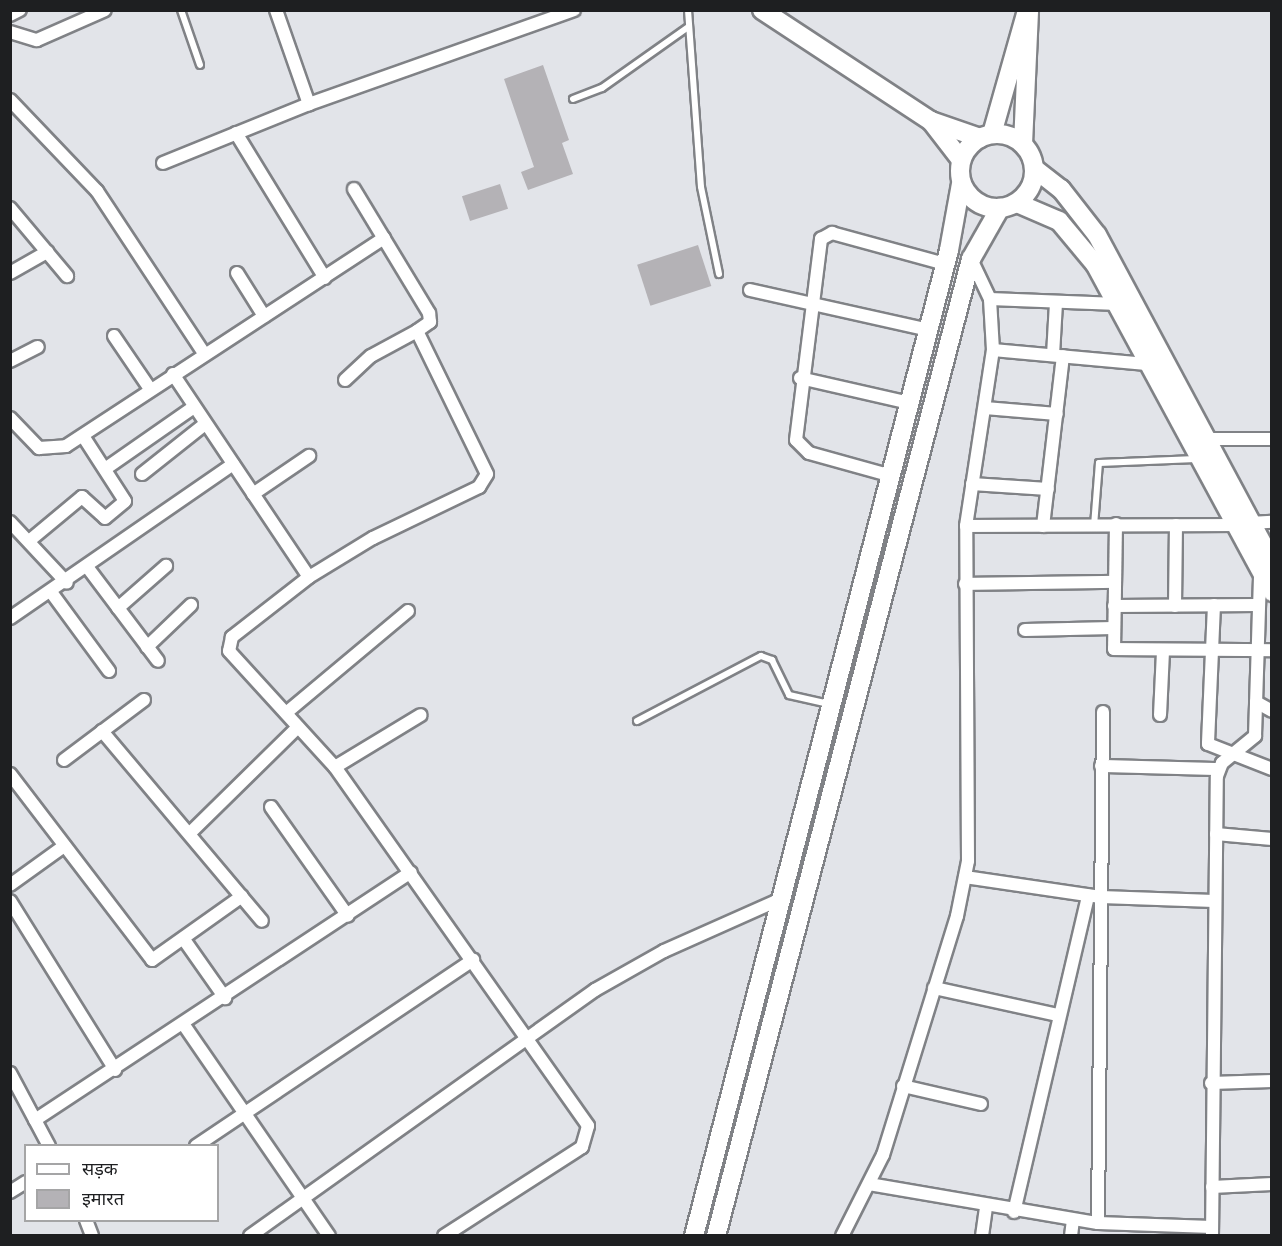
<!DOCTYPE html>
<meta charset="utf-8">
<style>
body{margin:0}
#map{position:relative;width:1282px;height:1246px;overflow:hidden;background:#e2e4e9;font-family:"Nunito Sans","Noto Sans Devanagari",sans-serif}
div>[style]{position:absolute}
.building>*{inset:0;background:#b4b2b6;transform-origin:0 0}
.roads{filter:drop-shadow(2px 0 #808286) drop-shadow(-2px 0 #808286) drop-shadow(0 2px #808286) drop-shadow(0 -2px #808286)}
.lane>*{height:6px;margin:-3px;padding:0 3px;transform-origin:3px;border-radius:3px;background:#fff}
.street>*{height:12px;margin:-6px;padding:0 6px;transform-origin:6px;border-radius:6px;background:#fff}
.secondary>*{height:18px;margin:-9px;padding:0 9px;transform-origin:9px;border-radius:9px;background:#fff}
.secondary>.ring{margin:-9px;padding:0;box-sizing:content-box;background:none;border:18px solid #fff;border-radius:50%}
span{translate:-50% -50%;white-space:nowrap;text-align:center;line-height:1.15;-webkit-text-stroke:5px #fff;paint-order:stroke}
.frame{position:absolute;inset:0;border:12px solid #1e1f21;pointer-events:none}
.legend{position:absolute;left:24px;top:1144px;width:195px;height:78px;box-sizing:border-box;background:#fff;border:2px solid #a5a5a6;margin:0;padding:8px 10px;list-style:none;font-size:18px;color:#1e1f21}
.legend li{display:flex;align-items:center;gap:12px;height:30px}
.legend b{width:30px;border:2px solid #a5a5a6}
</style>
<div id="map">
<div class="building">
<i style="clip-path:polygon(543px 65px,569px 140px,562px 143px,573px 174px,528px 190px,521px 172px,534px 167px,504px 79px)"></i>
<i style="left:500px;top:184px;width:26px;height:40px;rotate:72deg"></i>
<i style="left:698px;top:245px;width:43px;height:64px;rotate:72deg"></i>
</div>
<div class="roads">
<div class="lane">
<i style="left:181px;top:10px;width:58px;rotate:70.9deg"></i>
<i style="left:688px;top:10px;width:177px;rotate:85.8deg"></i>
<i style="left:701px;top:187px;width:89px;rotate:78.3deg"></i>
<i style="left:573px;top:99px;width:31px;rotate:-21deg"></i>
<i style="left:602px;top:88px;width:105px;rotate:-35.3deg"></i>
<i style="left:1094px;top:526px;width:63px;rotate:-85.5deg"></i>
<i style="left:1099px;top:463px;width:97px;rotate:-2.4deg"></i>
<i style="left:637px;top:721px;width:140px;rotate:-27.7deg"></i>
<i style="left:761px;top:656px;width:12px;rotate:20deg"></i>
<i style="left:772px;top:660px;width:39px;rotate:64deg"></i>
<i style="left:789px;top:695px;width:41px;rotate:12.7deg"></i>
</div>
<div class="street">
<i style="left:276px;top:10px;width:100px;rotate:70.7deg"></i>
<i style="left:10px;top:15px;width:11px;rotate:-27deg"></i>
<i style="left:10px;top:32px;width:28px;rotate:17deg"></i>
<i style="left:37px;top:40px;width:74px;rotate:-23.8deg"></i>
<i style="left:10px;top:100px;width:126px;rotate:46.3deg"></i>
<i style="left:97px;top:191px;width:194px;rotate:56.6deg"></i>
<i style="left:236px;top:133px;width:170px;rotate:58.5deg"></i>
<i style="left:163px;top:163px;width:157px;rotate:-22deg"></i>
<i style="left:309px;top:104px;width:281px;rotate:-19.5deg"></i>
<i style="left:10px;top:208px;width:89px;rotate:50deg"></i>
<i style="left:10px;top:273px;width:43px;rotate:-29.6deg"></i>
<i style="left:237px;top:273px;width:51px;rotate:57.9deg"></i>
<i style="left:750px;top:290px;width:183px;rotate:12.6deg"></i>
<i style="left:990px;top:299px;width:128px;rotate:2.2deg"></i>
<i style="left:114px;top:336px;width:64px;rotate:55.8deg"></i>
<i style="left:993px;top:350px;width:154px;rotate:5.2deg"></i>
<i style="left:1053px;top:355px;width:52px;rotate:-86.7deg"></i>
<i style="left:10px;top:361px;width:31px;rotate:-27deg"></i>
<i style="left:173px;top:374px;width:244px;rotate:56.2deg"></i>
<i style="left:309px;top:577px;width:98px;rotate:142.1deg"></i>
<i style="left:232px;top:637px;width:14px;rotate:102deg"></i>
<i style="left:229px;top:651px;width:157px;rotate:47.6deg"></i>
<i style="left:335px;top:767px;width:439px;rotate:54.8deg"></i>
<i style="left:588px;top:1126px;width:22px;rotate:106deg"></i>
<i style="left:582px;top:1147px;width:164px;rotate:147.2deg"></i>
<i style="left:800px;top:378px;width:113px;rotate:12.8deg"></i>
<i style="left:345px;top:380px;width:35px;rotate:-43deg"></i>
<i style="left:371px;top:356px;width:52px;rotate:-28.5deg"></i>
<i style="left:985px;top:408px;width:72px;rotate:4.8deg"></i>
<i style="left:10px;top:418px;width:42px;rotate:46deg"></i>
<i style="left:39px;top:448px;width:27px;rotate:-4deg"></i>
<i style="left:66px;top:446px;width:380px;rotate:-33.2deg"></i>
<i style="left:1204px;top:439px;width:68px"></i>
<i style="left:105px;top:469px;width:108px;rotate:-34.9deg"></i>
<i style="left:142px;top:474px;width:80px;rotate:-38.4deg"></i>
<i style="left:892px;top:476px;width:86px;rotate:-164.5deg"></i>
<i style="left:809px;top:453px;width:18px;rotate:-135deg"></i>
<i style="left:796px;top:440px;width:203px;rotate:-82.9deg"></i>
<i style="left:821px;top:239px;width:13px;rotate:-29deg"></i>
<i style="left:832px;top:233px;width:117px;rotate:15.3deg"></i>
<i style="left:972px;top:484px;width:76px;rotate:3.8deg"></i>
<i style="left:253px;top:494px;width:68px;rotate:-34.2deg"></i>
<i style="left:10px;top:522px;width:83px;rotate:46.9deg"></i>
<i style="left:1250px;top:523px;width:22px;rotate:-3deg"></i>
<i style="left:1116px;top:524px;width:125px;rotate:90.9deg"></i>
<i style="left:1114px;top:649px;width:158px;rotate:0.4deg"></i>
<i style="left:966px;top:526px;width:268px;rotate:-0.2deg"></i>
<i style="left:1043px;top:526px;width:171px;rotate:-83.3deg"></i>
<i style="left:29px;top:541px;width:69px;rotate:-39.7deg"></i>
<i style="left:82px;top:497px;width:31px;rotate:42deg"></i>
<i style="left:105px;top:518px;width:26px;rotate:-40deg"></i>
<i style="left:125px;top:501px;width:77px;rotate:-122.9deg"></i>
<i style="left:88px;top:568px;width:116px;rotate:53deg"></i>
<i style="left:309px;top:577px;width:75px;rotate:-31.4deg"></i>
<i style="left:373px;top:538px;width:118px;rotate:-25.7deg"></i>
<i style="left:479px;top:487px;width:15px;rotate:-58deg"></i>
<i style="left:487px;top:474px;width:159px;rotate:-116.1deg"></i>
<i style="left:417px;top:331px;width:16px;rotate:-35deg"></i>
<i style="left:430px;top:322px;width:9px;rotate:-96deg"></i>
<i style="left:429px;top:313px;width:145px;rotate:-121.2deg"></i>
<i style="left:965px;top:584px;width:149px;rotate:-0.8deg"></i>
<i style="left:51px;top:592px;width:98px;rotate:53.7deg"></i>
<i style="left:1214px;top:605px;width:139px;rotate:92.5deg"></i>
<i style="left:1208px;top:744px;width:69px;rotate:21.3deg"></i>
<i style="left:1114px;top:606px;width:144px;rotate:-0.4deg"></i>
<i style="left:1175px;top:606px;width:81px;rotate:-89.3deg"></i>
<i style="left:118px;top:608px;width:64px;rotate:-41.2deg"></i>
<i style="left:10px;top:618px;width:271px;rotate:-34.6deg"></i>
<i style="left:1025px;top:630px;width:88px;rotate:-1.3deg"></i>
<i style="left:147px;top:647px;width:61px;rotate:-43.7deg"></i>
<i style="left:1256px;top:702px;width:18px;rotate:29deg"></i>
<i style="left:286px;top:713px;width:159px;rotate:-39.9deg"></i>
<i style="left:1160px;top:715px;width:63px;rotate:-87.3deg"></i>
<i style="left:102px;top:731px;width:248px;rotate:49.9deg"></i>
<i style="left:64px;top:760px;width:100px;rotate:-36.9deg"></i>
<i style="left:1101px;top:766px;width:117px;rotate:1.5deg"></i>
<i style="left:335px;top:767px;width:100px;rotate:-31.2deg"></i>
<i style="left:10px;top:774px;width:234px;rotate:52.6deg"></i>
<i style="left:152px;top:960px;width:110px;rotate:-35.4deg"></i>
<i style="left:271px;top:807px;width:133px;rotate:54.8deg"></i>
<i style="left:190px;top:833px;width:151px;rotate:-44.5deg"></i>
<i style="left:1216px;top:834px;width:56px;rotate:5.1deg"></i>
<i style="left:965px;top:877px;width:137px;rotate:8.4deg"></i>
<i style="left:1101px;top:897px;width:113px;rotate:2deg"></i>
<i style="left:10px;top:885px;width:67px;rotate:-35.8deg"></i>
<i style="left:10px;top:901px;width:199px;rotate:58.1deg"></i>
<i style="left:185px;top:941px;width:70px;rotate:54.9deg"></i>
<i style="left:934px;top:988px;width:127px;rotate:12.3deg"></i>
<i style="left:184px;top:1025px;width:256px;rotate:55.5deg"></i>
<i style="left:10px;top:1073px;width:83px;rotate:61.9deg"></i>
<i style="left:1211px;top:1083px;width:61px;rotate:-1.9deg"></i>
<i style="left:903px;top:1086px;width:80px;rotate:13deg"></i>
<i style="left:35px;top:1120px;width:450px;rotate:-33.4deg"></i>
<i style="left:196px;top:1146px;width:334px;rotate:-33.9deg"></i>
<i style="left:869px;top:1184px;width:232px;rotate:9.7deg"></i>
<i style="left:1098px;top:1223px;width:114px;rotate:2deg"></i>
<i style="left:1212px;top:1187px;width:60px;rotate:-2.9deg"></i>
<i style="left:10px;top:1192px;width:19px;rotate:-32deg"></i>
<i style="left:1014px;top:1212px;width:325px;rotate:-76.8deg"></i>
<i style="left:86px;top:1220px;width:17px;rotate:69deg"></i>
<i style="left:1098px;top:1223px;width:511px;rotate:-89.44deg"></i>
<i style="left:250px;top:1236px;width:424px;rotate:-35.5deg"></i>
<i style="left:595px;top:990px;width:79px;rotate:-29.5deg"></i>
<i style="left:664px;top:951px;width:130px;rotate:-24deg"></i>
<i style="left:842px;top:1236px;width:91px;rotate:-63.2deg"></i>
<i style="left:883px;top:1155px;width:250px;rotate:-72.8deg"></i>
<i style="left:957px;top:916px;width:56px;rotate:-78.7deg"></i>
<i style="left:968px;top:861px;width:335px;rotate:-90.3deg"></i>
<i style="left:966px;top:526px;width:178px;rotate:-81.3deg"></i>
<i style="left:993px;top:350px;width:51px;rotate:-93.4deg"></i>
<i style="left:990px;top:299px;width:44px;rotate:-115.4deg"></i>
<i style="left:982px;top:1236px;width:29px;rotate:-82deg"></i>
<i style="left:1071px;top:1236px;width:16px;rotate:-83deg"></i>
<i style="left:1212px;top:1236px;width:460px;rotate:-89.4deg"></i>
<i style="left:1217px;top:776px;width:14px;rotate:-69deg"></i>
<i style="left:1222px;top:763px;width:43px;rotate:-39.3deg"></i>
<i style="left:1255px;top:736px;width:163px;rotate:-88.2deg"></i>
</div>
<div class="secondary">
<i style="left:762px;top:10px;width:202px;rotate:33.3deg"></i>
<i style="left:931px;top:121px;width:52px;rotate:19.1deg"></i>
<i style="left:931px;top:121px;width:49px;rotate:52.4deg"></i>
<i class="ring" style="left:960px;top:134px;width:56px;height:56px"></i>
<i style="left:992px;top:134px;width:129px;rotate:-74.2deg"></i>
<i style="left:1023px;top:144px;width:134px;rotate:-87.4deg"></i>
<i style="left:1035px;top:169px;width:33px;rotate:38deg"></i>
<i style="left:1061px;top:189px;width:58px;rotate:52deg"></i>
<i style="left:1097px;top:235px;width:371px;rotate:61.8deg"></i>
<i style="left:1017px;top:203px;width:46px;rotate:23.2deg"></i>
<i style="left:1059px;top:221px;width:56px;rotate:50.1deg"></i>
<i style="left:1095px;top:264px;width:373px;rotate:61.6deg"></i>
<i style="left:694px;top:1236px;width:1018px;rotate:-75.5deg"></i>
<i style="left:949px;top:250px;width:67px;rotate:-79.7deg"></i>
<i style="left:716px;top:1236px;width:1010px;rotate:-75.37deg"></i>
<i style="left:971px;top:259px;width:59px;rotate:-60.4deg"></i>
</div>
</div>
<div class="frame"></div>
<ul class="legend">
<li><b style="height:8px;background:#fff"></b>सड़क</li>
<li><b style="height:16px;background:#b4b2b6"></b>इमारत</li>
</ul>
</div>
